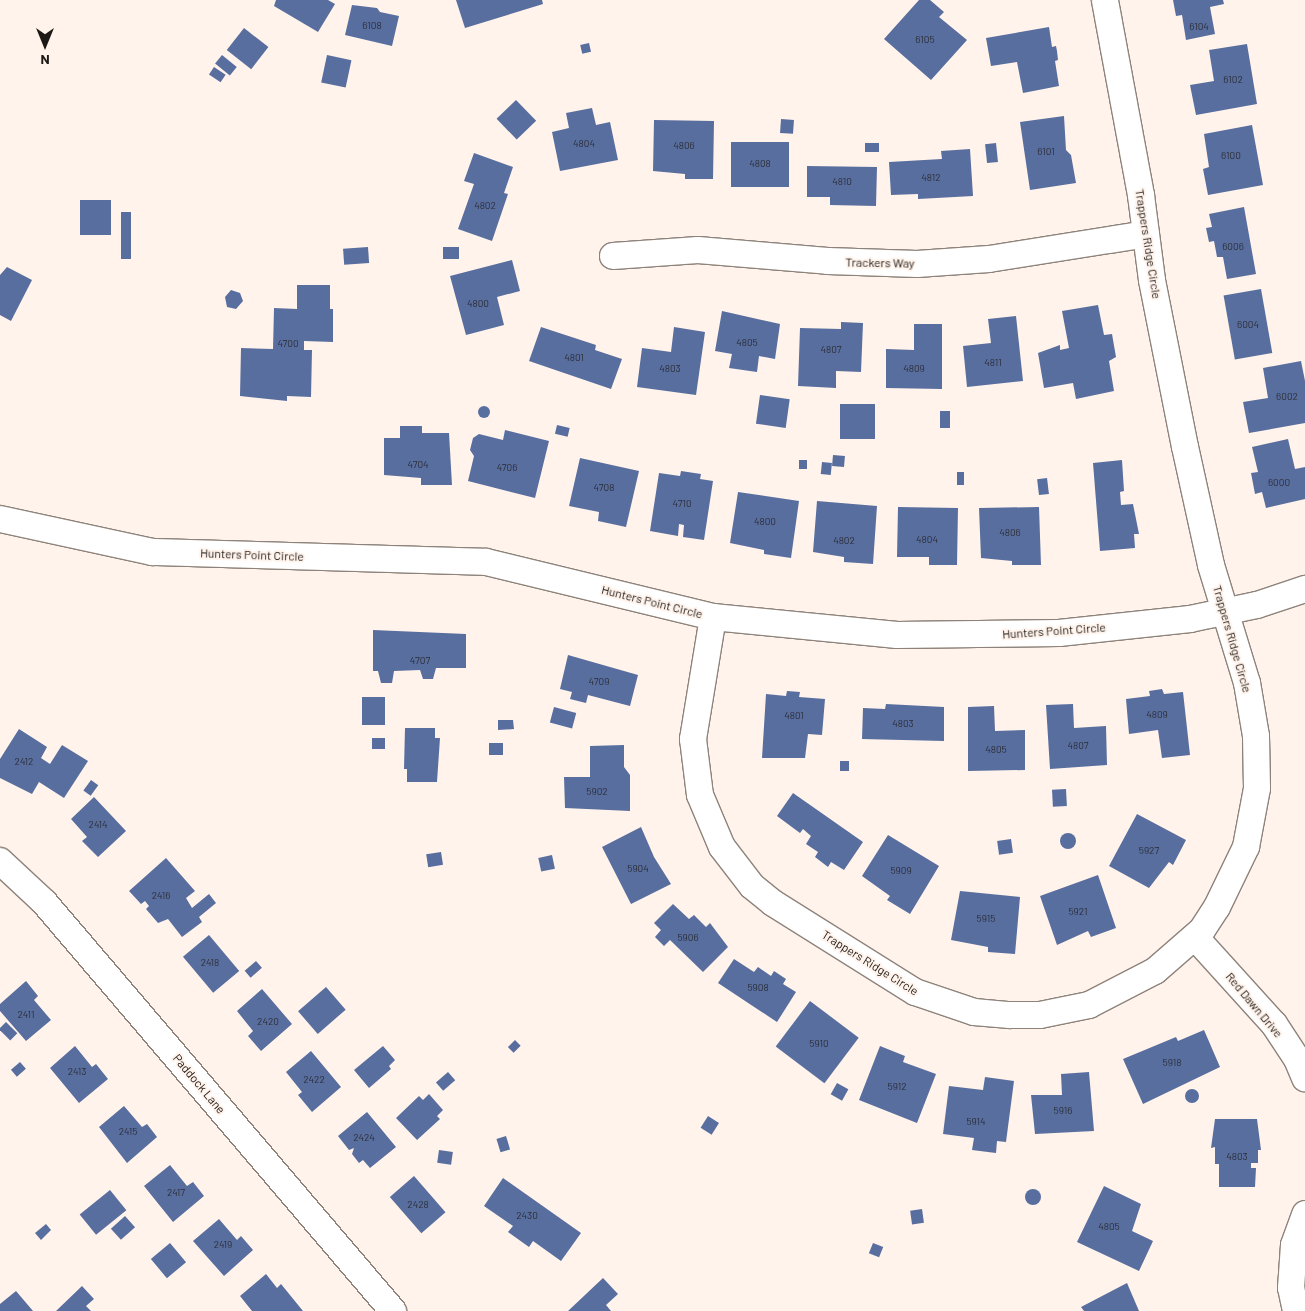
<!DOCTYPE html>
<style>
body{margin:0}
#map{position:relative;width:1305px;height:1311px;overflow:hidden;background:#fff3eb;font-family:Barlow,sans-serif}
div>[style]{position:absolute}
.building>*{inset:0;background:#586e9f;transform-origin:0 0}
.round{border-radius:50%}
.roads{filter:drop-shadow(1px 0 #8d837b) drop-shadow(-1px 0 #8d837b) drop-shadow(0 1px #8d837b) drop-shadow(0 -1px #8d837b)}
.street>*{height:26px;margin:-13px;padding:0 13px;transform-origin:13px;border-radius:13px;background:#fff}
span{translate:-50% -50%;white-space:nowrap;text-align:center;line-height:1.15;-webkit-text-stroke:4px #fff3eb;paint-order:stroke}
.number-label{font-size:10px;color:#2c2e38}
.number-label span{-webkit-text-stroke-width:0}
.street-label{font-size:12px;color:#1d1916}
.north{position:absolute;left:20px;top:20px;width:50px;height:50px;-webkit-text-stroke:4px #fff3eb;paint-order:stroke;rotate:180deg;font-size:14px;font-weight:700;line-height:20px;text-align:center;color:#1d1916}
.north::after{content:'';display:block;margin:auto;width:18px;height:22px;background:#1d1916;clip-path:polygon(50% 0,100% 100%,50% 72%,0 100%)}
</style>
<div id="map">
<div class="building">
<i style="clip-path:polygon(276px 0,328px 0,335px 4px,318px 32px,274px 6px)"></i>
<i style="clip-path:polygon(456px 0,542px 0,543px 4px,465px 28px)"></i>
<i style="clip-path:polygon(919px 0,930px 0,944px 12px,939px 17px,967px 40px,931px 80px,884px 39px)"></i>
<i style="clip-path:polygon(1173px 0,1223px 0,1224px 4px,1210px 7px,1215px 34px,1186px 40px,1182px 15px,1176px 16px)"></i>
<i style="clip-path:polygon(352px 5px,377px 8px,380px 12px,399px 16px,392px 46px,345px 35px)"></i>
<i style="clip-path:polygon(1049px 27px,1052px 47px,1056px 46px,1057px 51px,1058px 60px,1055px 61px,1059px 86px,1023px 93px,1017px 62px,991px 66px,986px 38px)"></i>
<i style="left:244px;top:28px;width:31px;height:28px;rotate:38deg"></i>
<i style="left:589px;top:43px;width:9px;height:9px;rotate:77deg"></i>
<i style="clip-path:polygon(1247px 44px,1257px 104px,1196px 115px,1190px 85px,1214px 81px,1209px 50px)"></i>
<i style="left:222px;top:55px;width:19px;height:11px;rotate:39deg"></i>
<i style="left:327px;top:55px;width:25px;height:28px;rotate:12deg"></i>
<i style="left:214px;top:67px;width:14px;height:9px;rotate:34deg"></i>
<i style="left:516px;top:100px;width:29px;height:27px;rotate:46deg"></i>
<i style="clip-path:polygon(592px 108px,596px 125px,610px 122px,618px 160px,560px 171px,552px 132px,569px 128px,566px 113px)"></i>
<i style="clip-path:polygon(1064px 116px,1066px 150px,1071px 155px,1076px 183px,1030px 190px,1020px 122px)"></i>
<i style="left:781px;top:119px;width:13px;height:14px;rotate:4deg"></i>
<i style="clip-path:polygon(654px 120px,714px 121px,713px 179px,685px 179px,685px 174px,653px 171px)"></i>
<i style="clip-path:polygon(1252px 125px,1263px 185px,1208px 195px,1203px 169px,1209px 167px,1204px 134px)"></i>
<i style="left:731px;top:142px;width:58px;height:45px"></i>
<i style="left:865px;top:143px;width:14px;height:9px"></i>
<i style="left:996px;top:143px;width:19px;height:11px;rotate:84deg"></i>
<i style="clip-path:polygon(970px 149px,973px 196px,918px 199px,918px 194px,891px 195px,889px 162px,942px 159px,941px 151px)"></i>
<i style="clip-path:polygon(474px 153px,513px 167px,504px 193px,508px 194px,492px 241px,458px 229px,474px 184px,464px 181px)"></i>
<i style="clip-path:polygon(807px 166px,877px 167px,876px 206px,830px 205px,830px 197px,807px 197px)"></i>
<i style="left:80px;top:200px;width:31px;height:35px"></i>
<i style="clip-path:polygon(1244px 207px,1256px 274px,1227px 279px,1223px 257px,1217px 257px,1214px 241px,1209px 242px,1206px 228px,1212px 227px,1209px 214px)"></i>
<i style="left:121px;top:212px;width:10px;height:47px"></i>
<i style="left:368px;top:247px;width:16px;height:25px;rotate:86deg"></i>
<i style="left:443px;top:247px;width:16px;height:12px"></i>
<i style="clip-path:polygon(512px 260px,520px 291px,497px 297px,504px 325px,466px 335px,450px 276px)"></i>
<i style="clip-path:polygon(7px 267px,32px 280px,11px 321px,0 315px,0 275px)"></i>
<i style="clip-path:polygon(297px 285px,330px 285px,330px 309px,333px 309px,333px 342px,304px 341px,304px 350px,312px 350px,311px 397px,287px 396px,287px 401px,240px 396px,241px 348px,273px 349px,274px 308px,297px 309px)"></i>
<i style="left:1261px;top:289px;width:65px;height:38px;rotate:80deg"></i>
<i style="clip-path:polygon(231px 290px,240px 293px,243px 301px,236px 309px,227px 307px,225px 297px)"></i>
<i style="clip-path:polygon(1098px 305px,1104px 335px,1112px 334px,1116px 357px,1109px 361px,1114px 391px,1076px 399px,1073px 383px,1044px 388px,1038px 353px,1060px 345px,1060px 350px,1069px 348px,1062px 311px)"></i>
<i style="clip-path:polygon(722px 311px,780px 324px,775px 359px,759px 356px,757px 372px,729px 368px,732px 354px,715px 351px)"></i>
<i style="clip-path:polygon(1016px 316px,1023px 381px,967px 387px,963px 346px,991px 343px,988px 319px)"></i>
<i style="clip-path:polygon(841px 322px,863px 323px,861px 372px,836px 371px,836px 388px,798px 386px,800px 328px,841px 329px)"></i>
<i style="clip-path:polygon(914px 324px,942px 324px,942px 389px,886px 388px,886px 349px,914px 350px)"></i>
<i style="clip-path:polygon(541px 327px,596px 345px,595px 350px,622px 359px,611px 389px,529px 361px)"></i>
<i style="clip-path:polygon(674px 327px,705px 332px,696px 395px,637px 387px,642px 348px,671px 352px)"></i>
<i style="clip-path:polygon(1301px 361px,1305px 381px,1305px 423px,1249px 433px,1243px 402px,1268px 398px,1263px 368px)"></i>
<i style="left:760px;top:395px;width:30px;height:29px;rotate:8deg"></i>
<i style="left:840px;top:404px;width:35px;height:35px"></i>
<i class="round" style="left:478px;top:406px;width:12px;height:12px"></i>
<i style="left:940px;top:411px;width:10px;height:17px"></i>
<i style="left:557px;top:425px;width:13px;height:9px;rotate:13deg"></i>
<i style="clip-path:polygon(400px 426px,422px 426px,422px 433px,449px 433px,452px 485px,421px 485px,421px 478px,384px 475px,384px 438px,400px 438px)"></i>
<i style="clip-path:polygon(505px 430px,549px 441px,535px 498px,468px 481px,474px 456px,470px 450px,473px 438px,479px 434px,503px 440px)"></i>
<i style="clip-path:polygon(1288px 439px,1295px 469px,1305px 467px,1305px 499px,1266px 508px,1262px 492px,1255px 494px,1251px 473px,1258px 472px,1252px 447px)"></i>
<i style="left:833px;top:455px;width:12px;height:11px;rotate:5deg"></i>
<i style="clip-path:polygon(580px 458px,639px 471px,626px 527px,598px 521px,599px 512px,569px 506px)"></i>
<i style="left:799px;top:460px;width:8px;height:9px"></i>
<i style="clip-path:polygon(1122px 460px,1124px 491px,1120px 492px,1121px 505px,1133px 504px,1139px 534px,1134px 534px,1135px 548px,1100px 551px,1093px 463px)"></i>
<i style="left:822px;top:462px;width:10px;height:12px;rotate:6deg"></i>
<i style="clip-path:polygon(681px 471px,701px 474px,700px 479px,713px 481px,704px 540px,683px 537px,684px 525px,679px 524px,678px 536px,650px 531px,659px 473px,680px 476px)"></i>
<i style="left:957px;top:472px;width:7px;height:13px"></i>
<i style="left:1047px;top:478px;width:16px;height:10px;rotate:83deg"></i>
<i style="clip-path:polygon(738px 492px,799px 501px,791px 558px,764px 554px,764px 550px,730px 543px)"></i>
<i style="clip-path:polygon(817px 501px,877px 506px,873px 564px,844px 562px,844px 557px,813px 552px)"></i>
<i style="clip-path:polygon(898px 507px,958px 508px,957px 565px,929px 565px,929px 557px,897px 557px)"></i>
<i style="clip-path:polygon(1039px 507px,1041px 565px,1012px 565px,1012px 561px,981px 558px,979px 508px)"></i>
<i style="clip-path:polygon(373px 630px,466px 634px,466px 668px,436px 668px,433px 679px,423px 679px,420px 670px,394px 671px,392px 683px,381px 683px,378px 671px,373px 671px)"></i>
<i style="clip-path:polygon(568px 655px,638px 675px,630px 706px,588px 695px,586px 703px,570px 699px,572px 692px,560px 689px)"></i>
<i style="clip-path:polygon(1162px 689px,1164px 694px,1183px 692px,1190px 755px,1162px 758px,1158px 730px,1129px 734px,1126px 699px,1150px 696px,1149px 691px)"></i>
<i style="clip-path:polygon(787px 691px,800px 692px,799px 697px,825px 699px,822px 735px,808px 734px,805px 758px,762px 758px,766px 694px,786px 696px)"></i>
<i style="left:362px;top:697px;width:23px;height:28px"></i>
<i style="clip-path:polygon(886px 704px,944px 707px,944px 741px,862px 739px,863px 708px,885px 709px)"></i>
<i style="clip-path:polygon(1073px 704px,1074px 728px,1106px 726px,1107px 765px,1050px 769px,1046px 705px)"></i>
<i style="clip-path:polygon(994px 706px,995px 731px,1025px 730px,1025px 770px,968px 771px,968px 707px)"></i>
<i style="left:554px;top:707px;width:23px;height:16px;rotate:15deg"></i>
<i style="clip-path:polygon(498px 720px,513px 720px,514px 729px,498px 730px)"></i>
<i style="clip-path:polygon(405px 728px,435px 728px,435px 738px,440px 738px,437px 782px,407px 782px,407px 769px,404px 769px)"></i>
<i style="clip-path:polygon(19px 729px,47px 747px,41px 758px,50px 764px,62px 745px,88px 761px,64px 798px,39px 782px,32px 794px,0 778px,0 759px)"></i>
<i style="left:372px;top:738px;width:13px;height:11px"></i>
<i style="left:489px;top:743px;width:14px;height:12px"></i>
<i style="clip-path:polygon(624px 745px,624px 767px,630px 775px,630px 811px,565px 808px,564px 777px,590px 777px,590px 746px)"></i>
<i style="left:840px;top:761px;width:9px;height:10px"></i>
<i style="left:91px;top:780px;width:9px;height:13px;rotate:36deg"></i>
<i style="left:1066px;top:789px;width:17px;height:14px;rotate:87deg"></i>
<i style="clip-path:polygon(793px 793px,863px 842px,844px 870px,831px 862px,828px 867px,815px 857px,818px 852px,806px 844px,811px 836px,803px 829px,800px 833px,777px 816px)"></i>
<i style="clip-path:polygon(94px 797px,126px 831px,98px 857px,82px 841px,87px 837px,71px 819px)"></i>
<i style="clip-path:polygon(1137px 814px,1186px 840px,1173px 865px,1169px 862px,1149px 888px,1109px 866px)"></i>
<i style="clip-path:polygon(641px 827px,654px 857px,671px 884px,631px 904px,602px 847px)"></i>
<i class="round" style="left:1060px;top:833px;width:16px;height:16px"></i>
<i style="clip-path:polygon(888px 835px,939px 866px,910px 914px,887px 900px,890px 896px,862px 876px)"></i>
<i style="left:1011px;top:839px;width:14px;height:14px;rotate:82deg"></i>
<i style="left:441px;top:852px;width:13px;height:15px;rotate:81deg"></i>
<i style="left:552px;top:855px;width:14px;height:14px;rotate:78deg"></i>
<i style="clip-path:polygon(166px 858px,195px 891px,186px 898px,192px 908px,209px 894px,216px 903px,199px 917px,202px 922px,182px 937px,168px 919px,158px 923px,146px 909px,149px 906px,145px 901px,141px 904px,129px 891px)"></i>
<i style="clip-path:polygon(1098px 875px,1116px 928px,1091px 937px,1088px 931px,1057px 945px,1040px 896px)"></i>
<i style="clip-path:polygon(960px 891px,1020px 897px,1015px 954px,988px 952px,988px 947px,951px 940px)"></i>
<i style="clip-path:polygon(673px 904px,689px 919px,694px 915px,706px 927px,710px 923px,728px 947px,703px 972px,670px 940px,664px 946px,655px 937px,661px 930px,654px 923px)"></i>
<i style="left:209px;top:935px;width:47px;height:34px;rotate:50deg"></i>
<i style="clip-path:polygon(734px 959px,754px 972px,758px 967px,771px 976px,774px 971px,786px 979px,783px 984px,796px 992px,777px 1022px,718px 983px)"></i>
<i style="left:256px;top:961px;width:9px;height:15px;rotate:49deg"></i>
<i style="clip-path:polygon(26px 981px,38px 996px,34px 1000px,51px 1020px,26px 1041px,0 1011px,0 1004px)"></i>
<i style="left:326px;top:987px;width:30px;height:37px;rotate:49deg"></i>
<i style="clip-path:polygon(262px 989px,292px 1024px,261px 1051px,248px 1036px,253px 1031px,237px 1011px)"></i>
<i style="left:810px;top:1001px;width:61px;height:57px;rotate:37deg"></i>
<i style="left:6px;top:1022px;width:16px;height:10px;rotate:45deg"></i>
<i style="clip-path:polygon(1204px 1030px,1220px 1067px,1143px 1104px,1123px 1059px,1176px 1037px,1178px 1041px)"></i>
<i style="left:515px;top:1040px;width:8px;height:10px;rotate:45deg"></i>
<i style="clip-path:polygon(75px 1046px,92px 1067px,96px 1064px,108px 1079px,79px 1103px,50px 1068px)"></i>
<i style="clip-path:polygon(383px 1046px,395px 1060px,389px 1066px,391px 1069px,369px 1088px,354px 1070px)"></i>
<i style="clip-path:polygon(880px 1046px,905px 1056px,903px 1062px,936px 1074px,917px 1123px,859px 1100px)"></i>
<i style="clip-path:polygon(311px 1051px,341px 1087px,312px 1112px,298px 1095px,302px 1092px,286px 1072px)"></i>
<i style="left:20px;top:1062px;width:9px;height:12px;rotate:49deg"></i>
<i style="left:448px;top:1072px;width:11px;height:16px;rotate:49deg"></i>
<i style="clip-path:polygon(1089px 1072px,1094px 1131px,1035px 1134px,1031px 1095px,1062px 1095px,1061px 1074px)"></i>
<i style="clip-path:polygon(985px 1077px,1014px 1081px,1006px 1142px,997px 1141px,996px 1153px,972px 1150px,974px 1138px,943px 1134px,949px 1086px,983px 1090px)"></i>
<i style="left:837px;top:1083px;width:13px;height:13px;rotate:29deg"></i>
<i class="round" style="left:1185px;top:1089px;width:14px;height:14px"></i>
<i style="clip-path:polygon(429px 1094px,443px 1110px,437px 1116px,440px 1119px,417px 1140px,396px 1118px,419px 1096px,423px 1100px)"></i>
<i style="clip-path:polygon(124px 1106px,142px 1127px,147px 1124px,157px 1137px,127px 1163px,99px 1127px)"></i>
<i style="clip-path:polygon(367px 1112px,396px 1147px,370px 1168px,363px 1160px,359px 1163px,352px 1154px,354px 1148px,349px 1150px,338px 1136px)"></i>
<i style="left:708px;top:1116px;width:13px;height:14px;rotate:32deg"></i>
<i style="clip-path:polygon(1215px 1119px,1257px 1119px,1261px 1150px,1258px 1150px,1258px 1163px,1251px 1163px,1251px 1168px,1256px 1168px,1255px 1187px,1219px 1187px,1219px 1164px,1215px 1164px,1215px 1147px,1211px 1148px)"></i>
<i style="left:506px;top:1136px;width:14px;height:10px;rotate:73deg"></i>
<i style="left:439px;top:1150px;width:14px;height:13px;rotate:8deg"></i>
<i style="clip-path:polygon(170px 1165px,187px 1186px,193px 1182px,204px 1196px,173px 1222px,144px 1186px)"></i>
<i style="left:414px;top:1176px;width:48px;height:32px;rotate:49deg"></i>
<i style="clip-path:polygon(503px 1178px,581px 1233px,561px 1261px,533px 1241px,529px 1247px,508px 1232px,513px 1226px,484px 1206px)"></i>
<i style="clip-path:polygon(1104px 1186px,1141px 1204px,1132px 1231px,1153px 1241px,1139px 1271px,1077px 1242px)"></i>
<i class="round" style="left:1025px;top:1189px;width:16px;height:16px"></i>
<i style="left:110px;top:1190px;width:26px;height:39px;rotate:51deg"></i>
<i style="left:922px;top:1209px;width:14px;height:12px;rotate:82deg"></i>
<i style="left:125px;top:1216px;width:15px;height:19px;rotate:48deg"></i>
<i style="clip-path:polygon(219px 1219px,237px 1240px,241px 1236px,253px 1250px,224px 1276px,193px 1241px)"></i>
<i style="clip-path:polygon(46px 1224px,51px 1230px,41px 1240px,35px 1233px)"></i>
<i style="left:170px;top:1243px;width:25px;height:25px;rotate:50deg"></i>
<i style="left:873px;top:1243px;width:11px;height:11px;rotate:22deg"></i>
<i style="clip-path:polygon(266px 1274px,277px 1288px,281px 1284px,303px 1311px,252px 1311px,240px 1296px)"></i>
<i style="clip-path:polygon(603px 1278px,618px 1294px,606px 1305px,611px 1311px,568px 1311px)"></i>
<i style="clip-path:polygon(1127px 1283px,1139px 1311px,1084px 1311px,1081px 1307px)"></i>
<i style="clip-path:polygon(82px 1286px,94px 1299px,86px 1306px,91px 1311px,56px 1311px)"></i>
<i style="clip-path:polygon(16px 1291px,33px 1311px,0 1311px,0 1304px)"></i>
</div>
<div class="roads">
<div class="street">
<i style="left:613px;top:256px;width:85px;rotate:-4deg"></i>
<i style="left:698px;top:250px;width:130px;rotate:4.8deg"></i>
<i style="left:828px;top:261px;width:89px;rotate:1.9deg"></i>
<i style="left:917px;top:264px;width:72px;rotate:-4deg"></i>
<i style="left:989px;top:259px;width:159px;rotate:-9deg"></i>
<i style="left:0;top:519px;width:156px;rotate:12.2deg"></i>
<i style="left:152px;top:552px;width:334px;rotate:1.7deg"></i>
<i style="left:486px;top:562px;width:234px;rotate:13.6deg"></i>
<i style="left:713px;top:617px;width:185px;rotate:5.6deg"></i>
<i style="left:897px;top:635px;width:162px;rotate:-0.7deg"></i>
<i style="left:1059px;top:633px;width:132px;rotate:-6.1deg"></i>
<i style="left:1190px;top:619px;width:68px;rotate:-11.8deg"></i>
<i style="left:1257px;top:605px;width:51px;rotate:-18.4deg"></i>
<i style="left:713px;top:617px;width:124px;rotate:99.3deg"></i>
<i style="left:693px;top:739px;width:56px;rotate:82.9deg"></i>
<i style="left:700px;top:795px;width:56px;rotate:67.1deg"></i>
<i style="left:722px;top:847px;width:49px;rotate:52.4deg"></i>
<i style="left:752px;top:886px;width:27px;rotate:39deg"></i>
<i style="left:773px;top:903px;width:168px;rotate:32.1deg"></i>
<i style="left:915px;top:992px;width:62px;rotate:18.7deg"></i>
<i style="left:974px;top:1012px;width:36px;rotate:5deg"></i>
<i style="left:1010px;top:1015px;width:30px"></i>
<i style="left:1040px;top:1015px;width:50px;rotate:-11.5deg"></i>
<i style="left:1089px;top:1005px;width:74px;rotate:-27.3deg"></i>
<i style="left:1155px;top:971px;width:62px;rotate:-41.1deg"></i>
<i style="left:1202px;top:930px;width:27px;rotate:-57deg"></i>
<i style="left:1217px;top:907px;width:67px;rotate:-64.2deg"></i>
<i style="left:1246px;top:847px;width:60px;rotate:-79.4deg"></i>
<i style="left:1257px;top:788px;width:52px;rotate:-91.1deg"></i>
<i style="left:1256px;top:736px;width:54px;rotate:-99.6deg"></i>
<i style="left:1247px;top:683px;width:123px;rotate:-107deg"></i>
<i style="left:1211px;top:565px;width:121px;rotate:-102.4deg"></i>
<i style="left:1185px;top:447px;width:170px;rotate:-101.2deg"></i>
<i style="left:1152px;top:280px;width:86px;rotate:-97.4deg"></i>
<i style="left:1141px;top:195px;width:198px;rotate:-100.5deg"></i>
<i style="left:0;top:861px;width:60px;rotate:43deg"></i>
<i style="left:44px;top:902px;width:538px;rotate:49.53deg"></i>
<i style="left:1195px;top:937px;width:118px;rotate:47.8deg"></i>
<i style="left:1274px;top:1024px;width:42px;rotate:56.7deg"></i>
<i style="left:1297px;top:1059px;width:21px;rotate:67deg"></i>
<i style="left:1296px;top:1311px;width:24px;rotate:-102deg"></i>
<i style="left:1291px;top:1288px;width:43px;rotate:-86deg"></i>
<i style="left:1294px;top:1245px;width:33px;rotate:-70deg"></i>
</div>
</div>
<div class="number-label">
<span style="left:372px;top:26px">6108</span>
<span style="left:1199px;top:27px">6104</span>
<span style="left:925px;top:40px">6105</span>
<span style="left:1233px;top:80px">6102</span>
<span style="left:584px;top:144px">4804</span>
<span style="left:684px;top:146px">4806</span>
<span style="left:1046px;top:152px">6101</span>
<span style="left:1231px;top:156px">6100</span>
<span style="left:760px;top:164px">4808</span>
<span style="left:931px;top:178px">4812</span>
<span style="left:842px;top:182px">4810</span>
<span style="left:485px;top:206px">4802</span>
<span style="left:1233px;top:247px">6006</span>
<span style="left:478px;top:304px">4800</span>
<span style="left:1248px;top:325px">6004</span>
<span style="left:747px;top:343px">4805</span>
<span style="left:288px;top:344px">4700</span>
<span style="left:831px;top:350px">4807</span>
<span style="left:574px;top:358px">4801</span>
<span style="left:993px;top:363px">4811</span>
<span style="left:670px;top:369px">4803</span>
<span style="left:914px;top:369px">4809</span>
<span style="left:1287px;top:397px">6002</span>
<span style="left:418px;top:465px">4704</span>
<span style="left:507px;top:468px">4706</span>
<span style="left:1279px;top:483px">6000</span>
<span style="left:604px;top:488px">4708</span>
<span style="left:682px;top:504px">4710</span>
<span style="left:765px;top:522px">4800</span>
<span style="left:1010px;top:533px">4806</span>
<span style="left:927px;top:540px">4804</span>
<span style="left:844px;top:541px">4802</span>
<span style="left:420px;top:661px">4707</span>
<span style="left:599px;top:682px">4709</span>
<span style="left:1157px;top:715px">4809</span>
<span style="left:794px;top:716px">4801</span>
<span style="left:903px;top:724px">4803</span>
<span style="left:1078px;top:746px">4807</span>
<span style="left:996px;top:750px">4805</span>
<span style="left:24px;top:762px">2412</span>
<span style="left:597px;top:792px">5902</span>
<span style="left:98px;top:825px">2414</span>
<span style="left:1149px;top:851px">5927</span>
<span style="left:638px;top:869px">5904</span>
<span style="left:901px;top:871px">5909</span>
<span style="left:161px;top:896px">2416</span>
<span style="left:1078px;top:912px">5921</span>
<span style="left:986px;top:919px">5915</span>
<span style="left:688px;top:938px">5906</span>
<span style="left:210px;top:963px">2418</span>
<span style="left:758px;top:988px">5908</span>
<span style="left:26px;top:1015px">2411</span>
<span style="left:268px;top:1022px">2420</span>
<span style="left:819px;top:1044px">5910</span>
<span style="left:1172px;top:1063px">5918</span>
<span style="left:77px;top:1072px">2413</span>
<span style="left:314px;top:1080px">2422</span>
<span style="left:897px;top:1087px">5912</span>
<span style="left:1063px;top:1111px">5916</span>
<span style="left:976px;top:1122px">5914</span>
<span style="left:128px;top:1132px">2415</span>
<span style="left:364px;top:1138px">2424</span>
<span style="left:1237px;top:1157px">4803</span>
<span style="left:176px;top:1193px">2417</span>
<span style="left:418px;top:1205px">2428</span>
<span style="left:527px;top:1216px">2430</span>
<span style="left:1109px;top:1227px">4805</span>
<span style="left:223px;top:1245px">2419</span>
</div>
<div class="street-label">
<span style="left:1148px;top:244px;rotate:81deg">Trappers Ridge Circle</span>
<span style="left:880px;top:263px;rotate:1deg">Trackers Way</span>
<span style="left:252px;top:555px;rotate:2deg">Hunters Point Circle</span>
<span style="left:652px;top:602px;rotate:14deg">Hunters Point Circle</span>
<span style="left:1054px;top:631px;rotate:-4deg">Hunters Point Circle</span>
<span style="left:1232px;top:639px;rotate:74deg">Trappers Ridge Circle</span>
<span style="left:870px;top:963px;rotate:32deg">Trappers Ridge Circle</span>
<span style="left:1254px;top:1005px;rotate:50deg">Red Dawn Drive</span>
<span style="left:199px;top:1084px;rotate:50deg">Paddock Lane</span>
</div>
<div class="north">N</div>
</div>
